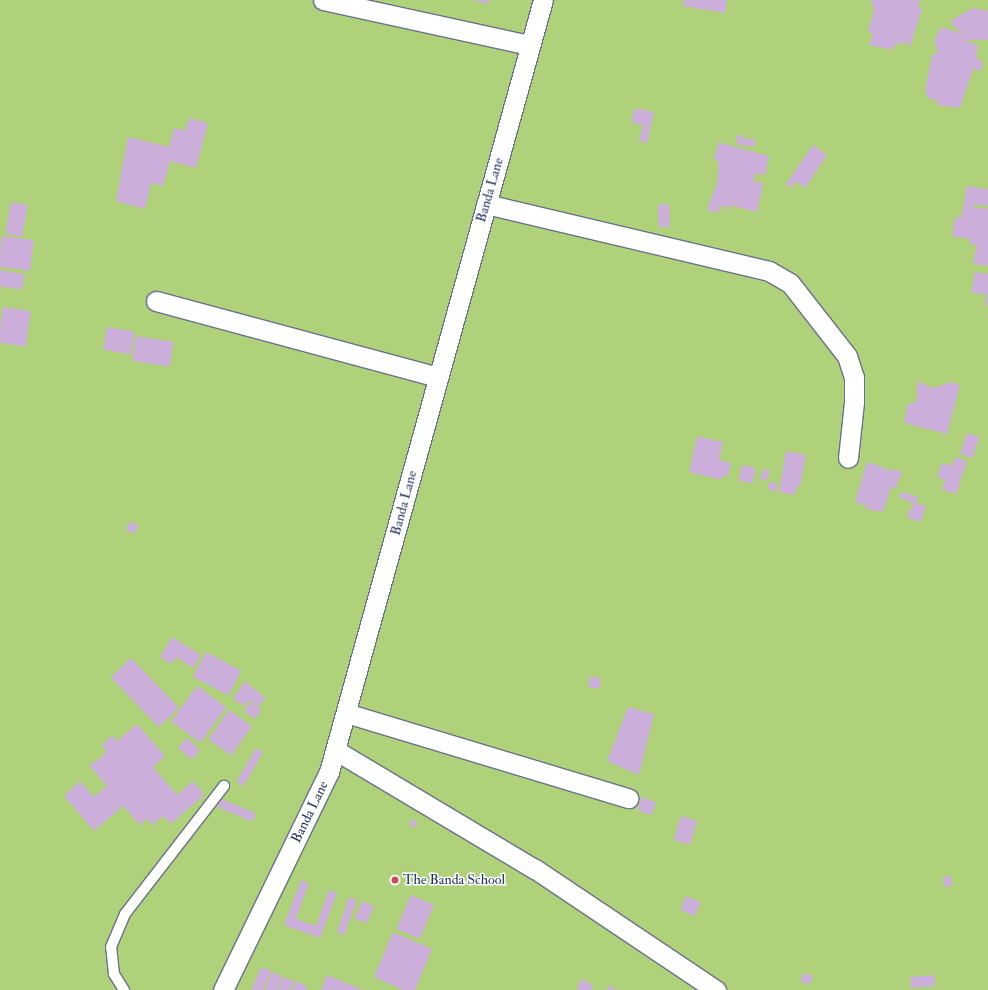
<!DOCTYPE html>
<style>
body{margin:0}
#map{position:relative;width:988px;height:990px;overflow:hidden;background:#f4eedb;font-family:"IM FELL Double Pica",serif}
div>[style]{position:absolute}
.green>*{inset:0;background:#afd179;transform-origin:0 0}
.building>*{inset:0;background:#ccaeda;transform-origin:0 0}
.round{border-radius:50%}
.roads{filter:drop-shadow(1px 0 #67728a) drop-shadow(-1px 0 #67728a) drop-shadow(0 1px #67728a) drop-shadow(0 -1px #67728a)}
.lane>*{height:10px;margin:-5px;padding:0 5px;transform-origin:5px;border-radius:5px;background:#fff}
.street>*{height:19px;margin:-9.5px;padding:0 9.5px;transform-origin:9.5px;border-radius:9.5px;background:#fff}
.dots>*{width:11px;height:11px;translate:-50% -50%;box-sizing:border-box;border:2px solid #fff;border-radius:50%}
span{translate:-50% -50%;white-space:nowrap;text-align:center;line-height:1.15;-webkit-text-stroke:3px #fff;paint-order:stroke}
.street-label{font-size:14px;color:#1b2f5e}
.poi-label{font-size:14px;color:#1b2f5e}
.left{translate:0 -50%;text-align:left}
</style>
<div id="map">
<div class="green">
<i style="left:0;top:0;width:988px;height:990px"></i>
</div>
<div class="building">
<i style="clip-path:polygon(472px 0,489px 0,488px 4px)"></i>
<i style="clip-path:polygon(684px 0,727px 0,725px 13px,683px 6px)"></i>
<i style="clip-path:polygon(871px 0,920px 0,918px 6px,922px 9px,910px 47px,903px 40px,902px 45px,896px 43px,893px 50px,869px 45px,873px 34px,868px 30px,874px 11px)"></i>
<i style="clip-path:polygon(973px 8px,988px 11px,988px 40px,963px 40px,978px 45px,976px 57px,983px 63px,981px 71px,973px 69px,960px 108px,937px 105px,936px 98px,930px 100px,925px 92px,932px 54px,938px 54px,934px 41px,941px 27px,964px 34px,951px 24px,953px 19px)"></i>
<i style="clip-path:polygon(639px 109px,654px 112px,647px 143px,639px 141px,643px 125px,631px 122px,634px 110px)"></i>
<i style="clip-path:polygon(189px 118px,208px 123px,196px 168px,170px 161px,163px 186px,151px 183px,145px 209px,116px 201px,128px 137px,169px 147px,174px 128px,185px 131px)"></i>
<i style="clip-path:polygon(737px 135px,743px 135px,742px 139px,756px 139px,754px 147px,736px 144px)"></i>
<i style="clip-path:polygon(718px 142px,769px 156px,765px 175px,755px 173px,754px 181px,763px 183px,757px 212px,729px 205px,727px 214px,726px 207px,720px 206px,719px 213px,707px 210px,717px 183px,719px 162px,714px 160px)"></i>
<i style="clip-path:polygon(813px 145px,827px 155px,805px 188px,796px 181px,791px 188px,786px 184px)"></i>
<i style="clip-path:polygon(967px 186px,988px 189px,988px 206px,974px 204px,973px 207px,988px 209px,988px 266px,973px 264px,977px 245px,969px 244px,970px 239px,952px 236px,955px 217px,961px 218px)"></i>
<i style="left:11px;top:202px;width:17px;height:32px;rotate:10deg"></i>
<i style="left:669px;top:204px;width:23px;height:11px;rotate:88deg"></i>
<i style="left:2px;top:236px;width:32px;height:31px;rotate:7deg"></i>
<i style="left:0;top:270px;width:25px;height:16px;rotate:9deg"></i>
<i style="clip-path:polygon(975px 272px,988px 274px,988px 306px,985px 306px,987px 295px,971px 292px)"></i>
<i style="left:3px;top:307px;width:28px;height:36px;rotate:8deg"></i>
<i style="left:107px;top:327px;width:28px;height:23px;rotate:10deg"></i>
<i style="left:136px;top:336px;width:38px;height:25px;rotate:9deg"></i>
<i style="clip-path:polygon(917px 381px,932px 388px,952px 382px,960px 385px,947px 434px,904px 423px,908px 403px,914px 404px,917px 396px)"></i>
<i style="left:967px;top:433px;width:13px;height:22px;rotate:18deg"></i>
<i style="clip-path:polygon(697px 436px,723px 442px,719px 460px,731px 463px,728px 477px,722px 476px,722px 480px,689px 472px)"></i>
<i style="clip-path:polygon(786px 451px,806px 455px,800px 486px,797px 486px,795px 495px,779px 492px)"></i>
<i style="clip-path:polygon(955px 457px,967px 461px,956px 494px,942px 489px,945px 480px,937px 477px,942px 463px,952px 466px)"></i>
<i style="clip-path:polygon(867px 462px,885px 468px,888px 473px,889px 469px,902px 471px,896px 488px,891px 487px,883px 512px,866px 509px,867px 506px,855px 502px)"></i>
<i style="left:742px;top:465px;width:14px;height:16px;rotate:12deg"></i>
<i style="clip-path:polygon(763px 469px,770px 471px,766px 481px,760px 479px)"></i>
<i class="round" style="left:767.5px;top:481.5px;width:9px;height:9px"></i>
<i style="clip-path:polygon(901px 492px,918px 497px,916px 503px,926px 506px,921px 522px,906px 517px,914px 504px,899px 497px)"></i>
<i style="left:129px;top:522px;width:10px;height:9px;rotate:17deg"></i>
<i style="clip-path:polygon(172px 637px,201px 655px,193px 668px,176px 657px,171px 664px,160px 657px)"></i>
<i style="left:206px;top:652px;width:40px;height:28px;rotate:28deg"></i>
<i style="left:131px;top:658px;width:69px;height:28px;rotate:46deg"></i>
<i style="left:589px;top:677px;width:11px;height:11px"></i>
<i style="clip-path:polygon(245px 681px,265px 698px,259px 707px,249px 700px,244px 706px,233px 699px)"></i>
<i style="left:197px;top:686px;width:36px;height:44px;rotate:36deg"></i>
<i style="left:250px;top:702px;width:14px;height:11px;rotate:34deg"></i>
<i style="clip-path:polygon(628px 707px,654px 714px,639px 775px,607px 761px)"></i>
<i style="left:229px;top:710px;width:28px;height:36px;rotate:35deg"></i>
<i style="clip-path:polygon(137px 724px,165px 756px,153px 767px,177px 795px,193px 781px,204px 795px,171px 824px,163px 816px,153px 825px,147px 819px,140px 825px,123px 806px,94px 831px,64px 796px,80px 781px,94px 797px,107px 786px,89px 765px,102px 757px,106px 750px,102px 745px,112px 735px,117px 741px)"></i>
<i style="left:187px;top:738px;width:18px;height:13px;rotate:43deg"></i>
<i style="left:256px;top:748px;width:8px;height:39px;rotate:30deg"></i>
<i style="left:642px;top:797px;width:15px;height:14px;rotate:20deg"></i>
<i style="left:221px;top:799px;width:38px;height:9px;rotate:22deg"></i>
<i style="left:681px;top:816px;width:17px;height:25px;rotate:17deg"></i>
<i style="clip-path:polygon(412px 819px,418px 823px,414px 828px,409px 824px)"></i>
<i style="left:951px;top:876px;width:10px;height:8px;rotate:84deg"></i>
<i style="clip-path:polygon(301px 880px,309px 883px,296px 919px,316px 926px,329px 890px,337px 893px,320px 938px,284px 925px)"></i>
<i style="left:411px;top:895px;width:25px;height:37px;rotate:23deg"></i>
<i style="left:686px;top:896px;width:16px;height:15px;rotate:22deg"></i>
<i style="clip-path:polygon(349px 897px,357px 900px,344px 935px,337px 933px)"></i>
<i style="left:362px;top:901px;width:13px;height:19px;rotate:23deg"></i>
<i style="clip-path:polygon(393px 932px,432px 949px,415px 990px,403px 990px,374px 977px)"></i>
<i style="clip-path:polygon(261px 967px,271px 971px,263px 990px,251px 990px)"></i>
<i style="clip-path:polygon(272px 972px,282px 976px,277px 990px,265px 990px)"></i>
<i style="left:803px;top:973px;width:10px;height:9px;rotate:17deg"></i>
<i style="clip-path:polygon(327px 975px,363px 990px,321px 990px)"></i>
<i style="left:934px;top:975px;width:11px;height:24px;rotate:85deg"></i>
<i style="clip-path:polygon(283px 977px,294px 981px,290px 990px,278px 990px)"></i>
<i style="clip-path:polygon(581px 979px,593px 985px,591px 990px,577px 990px)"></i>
<i style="clip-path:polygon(296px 981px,307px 986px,306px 990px,292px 990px)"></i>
<i style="clip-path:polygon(610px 985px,617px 990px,607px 990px)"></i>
</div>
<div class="roads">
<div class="lane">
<i style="left:124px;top:990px;width:19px;rotate:-122deg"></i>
<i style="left:114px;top:974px;width:27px;rotate:-96deg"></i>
<i style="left:111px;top:947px;width:36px;rotate:-67deg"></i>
<i style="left:125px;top:914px;width:162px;rotate:-52.3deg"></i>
</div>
<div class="street">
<i style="left:323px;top:0;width:212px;rotate:12.3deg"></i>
<i style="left:486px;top:204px;width:291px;rotate:13.3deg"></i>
<i style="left:769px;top:271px;width:24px;rotate:30deg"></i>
<i style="left:790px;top:283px;width:93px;rotate:52deg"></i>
<i style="left:847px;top:356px;width:22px;rotate:72deg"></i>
<i style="left:854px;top:377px;width:25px;rotate:90deg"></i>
<i style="left:854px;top:402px;width:56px;rotate:96.1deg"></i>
<i style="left:156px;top:301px;width:292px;rotate:15.1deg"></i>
<i style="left:346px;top:713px;width:295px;rotate:16.8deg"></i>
<i style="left:335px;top:750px;width:233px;rotate:30.8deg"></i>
<i style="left:535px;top:869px;width:218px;rotate:33.8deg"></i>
<i style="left:223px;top:990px;width:242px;rotate:-64.1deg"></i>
<i style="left:329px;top:772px;width:801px;rotate:-74.51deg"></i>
</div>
</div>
<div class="dots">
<i style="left:395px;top:880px;background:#d1495b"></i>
</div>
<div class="street-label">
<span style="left:490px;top:190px;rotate:-74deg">Banda Lane</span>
<span style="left:404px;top:503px;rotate:-75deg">Banda Lane</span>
<span style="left:310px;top:812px;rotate:-64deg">Banda Lane</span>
</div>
<div class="poi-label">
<span class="left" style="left:403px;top:880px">The Banda School</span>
</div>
</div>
